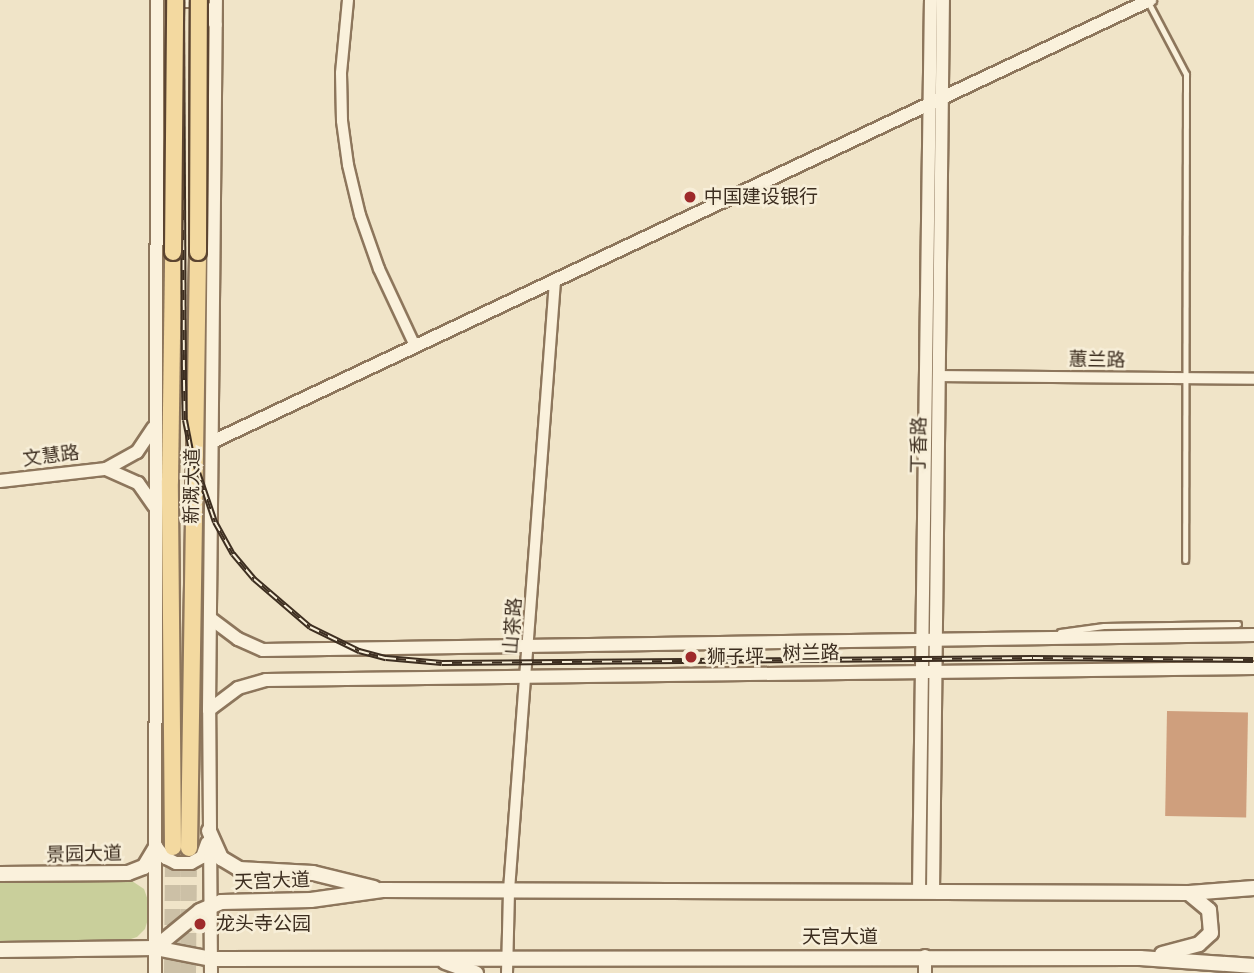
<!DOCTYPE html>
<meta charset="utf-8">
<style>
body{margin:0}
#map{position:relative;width:1254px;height:973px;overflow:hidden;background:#f0e4c8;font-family:"Libre Baskerville","Noto Sans SC",serif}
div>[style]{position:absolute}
.green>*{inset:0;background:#c9cf9b}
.building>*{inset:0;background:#cf9f7d;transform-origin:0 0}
.primary-tunnel>*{height:16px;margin-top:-8px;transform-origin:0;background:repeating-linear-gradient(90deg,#ccc0a6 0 16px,transparent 0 24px)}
.roads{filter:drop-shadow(2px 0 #8d765c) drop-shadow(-2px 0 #8d765c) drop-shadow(0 2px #8d765c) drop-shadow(0 -2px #8d765c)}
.service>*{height:5px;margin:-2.5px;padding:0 2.5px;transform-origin:2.5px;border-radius:2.5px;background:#faf1dc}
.minor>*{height:10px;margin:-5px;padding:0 5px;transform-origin:5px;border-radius:5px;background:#faf1dc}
.tertiary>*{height:12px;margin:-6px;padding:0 6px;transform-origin:6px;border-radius:6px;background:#faf1dc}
.secondary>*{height:14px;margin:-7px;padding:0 7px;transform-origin:7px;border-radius:7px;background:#faf1dc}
.primary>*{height:16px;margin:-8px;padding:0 8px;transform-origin:8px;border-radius:8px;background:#f3d9a0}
.rail>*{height:6px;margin-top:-3px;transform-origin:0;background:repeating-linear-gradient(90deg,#f7eed8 0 10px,#3d2e20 0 20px);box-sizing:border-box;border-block:2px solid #3d2e20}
.bridges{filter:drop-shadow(2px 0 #5b4430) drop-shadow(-2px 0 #5b4430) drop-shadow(0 2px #5b4430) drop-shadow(0 -2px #5b4430)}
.primary-bridge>*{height:16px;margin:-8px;padding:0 8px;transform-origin:8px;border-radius:8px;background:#f3d9a0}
.dots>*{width:19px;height:19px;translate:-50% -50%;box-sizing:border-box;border:4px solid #f7eed8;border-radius:50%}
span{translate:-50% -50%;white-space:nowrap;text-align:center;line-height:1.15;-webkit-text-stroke:5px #f7eed8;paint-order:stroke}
.poi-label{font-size:19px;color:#3d2e20}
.left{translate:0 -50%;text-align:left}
.street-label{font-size:19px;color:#3d2e20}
</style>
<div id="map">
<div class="green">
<i style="clip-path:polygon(129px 879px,144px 889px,151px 909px,145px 929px,137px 937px,128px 940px,0 941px,0 880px)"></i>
</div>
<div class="building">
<i style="left:1167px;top:711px;width:81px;height:105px;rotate:1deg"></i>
</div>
<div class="primary-tunnel">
<i style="left:172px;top:973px;width:124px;rotate:-89.5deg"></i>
<i style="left:188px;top:973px;width:124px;rotate:-89.5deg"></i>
</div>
<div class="roads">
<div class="service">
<i style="left:1148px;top:2px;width:81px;rotate:62.2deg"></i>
<i style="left:1186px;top:74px;width:486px;rotate:90.1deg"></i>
<i style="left:1060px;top:632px;width:44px;rotate:-7.8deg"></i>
<i style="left:1104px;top:626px;width:134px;rotate:-0.9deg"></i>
</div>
<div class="minor">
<i style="left:348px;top:0;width:73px;rotate:95.5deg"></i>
<i style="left:341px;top:73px;width:48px;rotate:88.8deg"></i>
<i style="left:342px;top:121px;width:44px;rotate:82.2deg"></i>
<i style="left:348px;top:165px;width:51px;rotate:76.5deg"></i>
<i style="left:360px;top:215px;width:57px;rotate:70.6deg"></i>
<i style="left:379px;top:269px;width:85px;rotate:64.9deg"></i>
<i style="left:939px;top:376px;width:315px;rotate:0.5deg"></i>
<i style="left:507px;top:973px;width:83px;rotate:-88.6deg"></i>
<i style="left:509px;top:890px;width:611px;rotate:-85.68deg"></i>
</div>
<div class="tertiary">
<i style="left:171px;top:5px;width:6px;rotate:-39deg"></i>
<i style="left:176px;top:1px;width:18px"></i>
<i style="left:194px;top:1px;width:15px;rotate:32deg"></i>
<i style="left:207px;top:9px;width:18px;rotate:61deg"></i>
<i style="left:214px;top:441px;width:1035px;rotate:-25.23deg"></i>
<i style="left:106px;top:469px;width:35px;rotate:24deg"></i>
<i style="left:138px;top:483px;width:28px;rotate:55deg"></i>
<i style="left:0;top:481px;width:107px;rotate:-6.5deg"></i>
<i style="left:106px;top:469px;width:35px;rotate:-29deg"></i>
<i style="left:137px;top:452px;width:29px;rotate:-56deg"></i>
<i style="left:210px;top:618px;width:35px;rotate:37deg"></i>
<i style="left:238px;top:639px;width:27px;rotate:24deg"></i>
<i style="left:263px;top:650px;width:991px;rotate:-0.87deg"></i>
<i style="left:209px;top:710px;width:36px;rotate:-37deg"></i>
<i style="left:238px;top:688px;width:29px;rotate:-16deg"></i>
<i style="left:266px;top:680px;width:988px;rotate:-0.7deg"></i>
<i style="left:156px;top:847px;width:15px;rotate:48deg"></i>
<i style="left:166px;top:858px;width:11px;rotate:27deg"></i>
<i style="left:176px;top:863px;width:15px"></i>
<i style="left:191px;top:863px;width:13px;rotate:-29deg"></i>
<i style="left:202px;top:857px;width:15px;rotate:-70deg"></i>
<i style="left:919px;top:891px;width:891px;rotate:-89.23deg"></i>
<i style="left:933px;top:891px;width:891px;rotate:-89.36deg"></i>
<i style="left:155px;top:973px;width:973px;rotate:-89.88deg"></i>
<i style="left:211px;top:973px;width:263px;rotate:-90.4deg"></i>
<i style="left:209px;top:710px;width:710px;rotate:-89.44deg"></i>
<i style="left:925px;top:973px;width:17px;rotate:-90deg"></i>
</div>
<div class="secondary">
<i style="left:209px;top:831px;width:30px;rotate:66deg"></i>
<i style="left:221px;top:858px;width:21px;rotate:31deg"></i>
<i style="left:239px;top:869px;width:74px;rotate:3.1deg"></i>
<i style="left:313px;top:873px;width:63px;rotate:13.8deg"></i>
<i style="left:0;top:874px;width:128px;rotate:-0.4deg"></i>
<i style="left:128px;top:873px;width:17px;rotate:-21deg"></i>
<i style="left:144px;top:867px;width:23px;rotate:-59deg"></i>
<i style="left:155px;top:948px;width:58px;rotate:-39.4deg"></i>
<i style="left:200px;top:911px;width:23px;rotate:-23deg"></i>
<i style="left:221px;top:902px;width:90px;rotate:-1.3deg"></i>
<i style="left:311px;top:900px;width:72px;rotate:-8deg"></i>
<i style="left:382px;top:890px;width:807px;rotate:0.21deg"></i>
<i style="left:1189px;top:893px;width:65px;rotate:-4.4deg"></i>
<i style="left:0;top:950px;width:155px;rotate:-0.7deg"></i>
<i style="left:155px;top:948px;width:57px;rotate:11.1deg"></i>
<i style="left:211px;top:959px;width:929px;rotate:-0.06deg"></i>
<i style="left:1140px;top:958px;width:114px;rotate:4deg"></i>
<i style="left:1162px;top:954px;width:38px;rotate:-15deg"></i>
<i style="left:1199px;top:944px;width:16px;rotate:-43deg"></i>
<i style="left:1211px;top:933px;width:23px;rotate:-95deg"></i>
<i style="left:1209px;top:910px;width:26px;rotate:-140deg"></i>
<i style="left:445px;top:962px;width:33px;rotate:20deg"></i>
</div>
<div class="primary">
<i style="left:173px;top:847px;width:366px;rotate:-90.5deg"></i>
<i style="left:170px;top:481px;width:229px;rotate:-89.2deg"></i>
<i style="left:189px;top:848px;width:596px;rotate:-89.13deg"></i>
</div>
</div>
<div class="rail">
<i style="left:182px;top:0;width:381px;rotate:89.7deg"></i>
<i style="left:184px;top:381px;width:39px;rotate:89deg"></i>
<i style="left:185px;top:420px;width:33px;rotate:79deg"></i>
<i style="left:191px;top:452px;width:74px;rotate:71.1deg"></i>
<i style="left:215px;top:522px;width:37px;rotate:61deg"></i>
<i style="left:233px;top:554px;width:33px;rotate:50deg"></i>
<i style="left:254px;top:579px;width:74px;rotate:40.6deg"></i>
<i style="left:310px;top:627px;width:55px;rotate:26.1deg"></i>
<i style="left:359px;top:651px;width:28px;rotate:15deg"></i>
<i style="left:386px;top:658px;width:56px;rotate:5.1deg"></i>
<i style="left:442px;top:663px;width:591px;rotate:-0.48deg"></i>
<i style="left:1033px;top:658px;width:220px;rotate:0.5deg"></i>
</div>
<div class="bridges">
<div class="primary-bridge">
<i style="left:173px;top:252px;width:252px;rotate:-89.5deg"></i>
<i style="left:198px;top:252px;width:252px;rotate:-89.8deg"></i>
</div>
</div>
<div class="dots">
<i style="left:690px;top:197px;background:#9e2a2b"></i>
<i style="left:691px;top:657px;background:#9e2a2b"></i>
<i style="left:200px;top:924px;background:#9e2a2b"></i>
</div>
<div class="poi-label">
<span class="left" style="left:704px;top:197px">中国建设银行</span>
<span class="left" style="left:707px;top:657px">狮子坪</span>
<span class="left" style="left:216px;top:924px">龙头寺公园</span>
</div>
<div class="street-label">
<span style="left:1097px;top:360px;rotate:1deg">蕙兰路</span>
<span style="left:919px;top:445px;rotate:-89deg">丁香路</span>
<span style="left:51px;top:456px;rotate:-7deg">文慧路</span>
<span style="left:192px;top:486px;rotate:-89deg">新溉大道</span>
<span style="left:513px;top:626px;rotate:-86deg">山茶路</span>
<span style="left:811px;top:653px;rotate:-1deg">树兰路</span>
<span style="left:84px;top:854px;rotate:-1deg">景园大道</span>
<span style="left:272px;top:881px;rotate:-2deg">天宫大道</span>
<span style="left:840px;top:937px">天宫大道</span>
</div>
</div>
